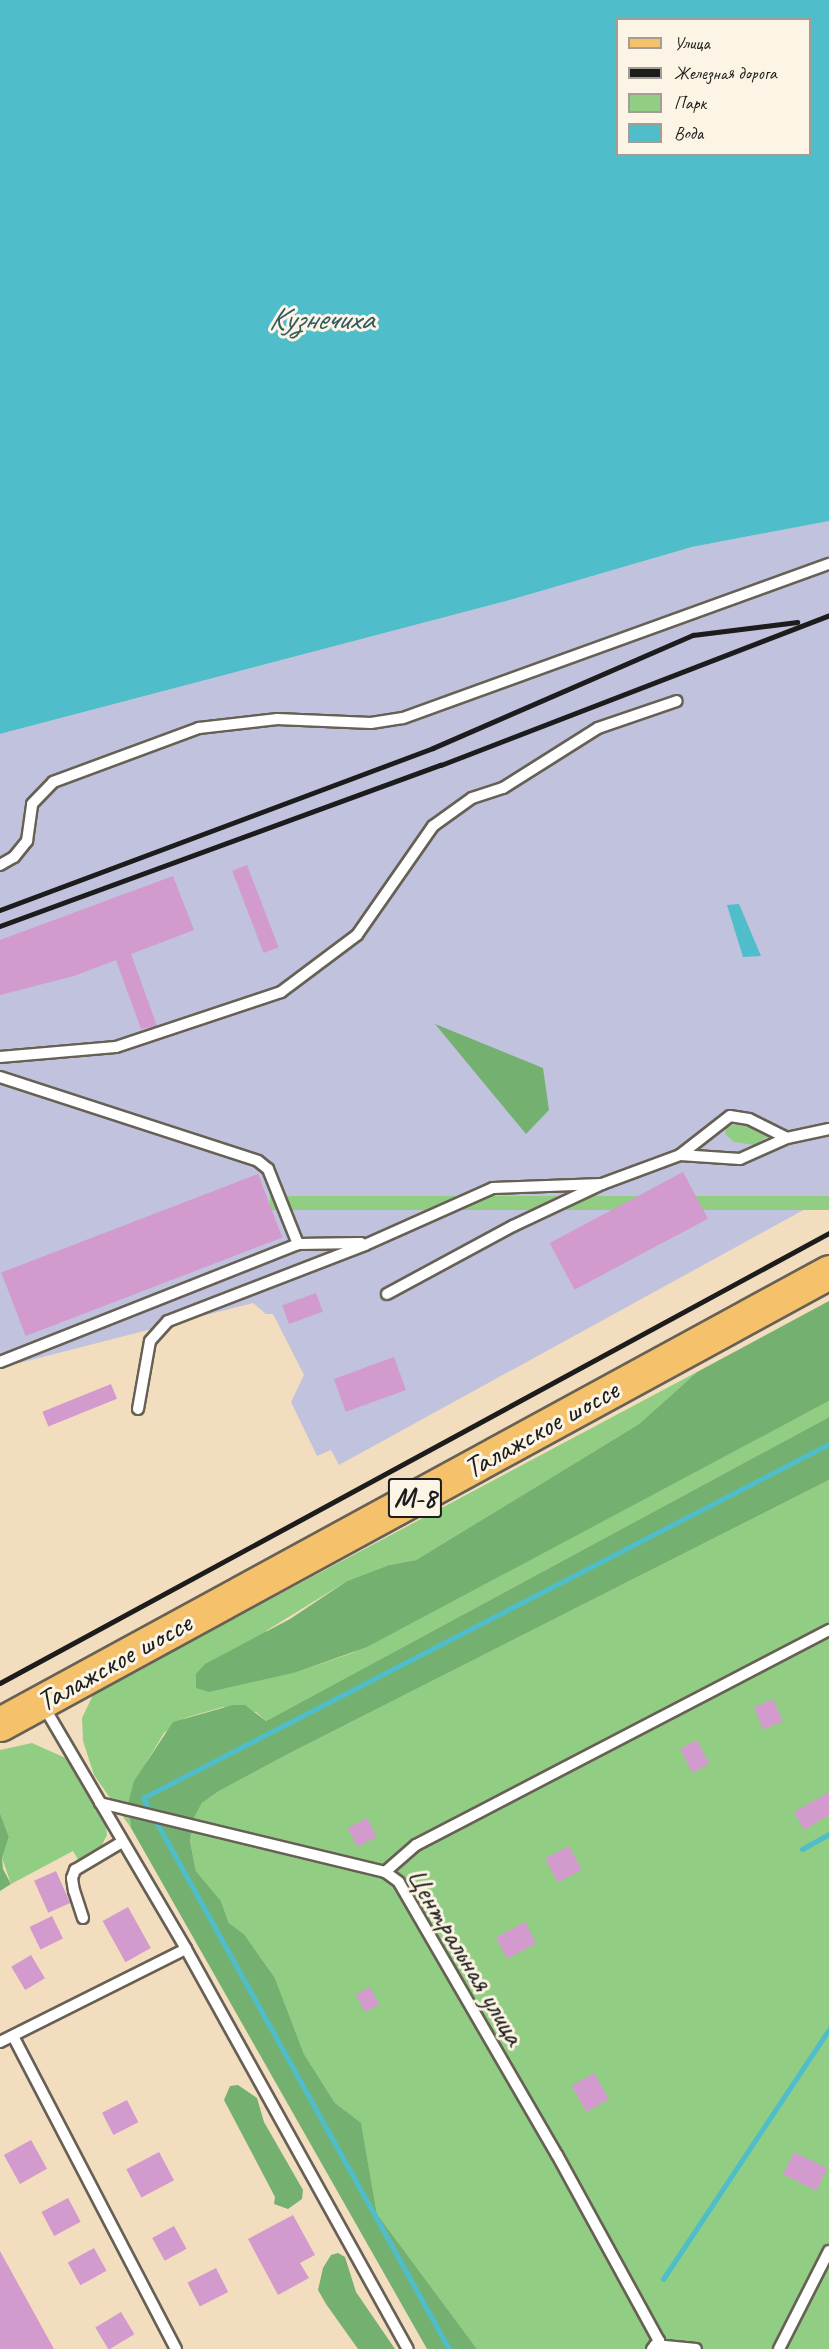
<!DOCTYPE html>
<meta charset="utf-8">
<style>
body{margin:0}
#map{position:relative;width:829px;height:2349px;overflow:hidden;background:#f3ddbf;font-family:Caveat,sans-serif}
div>[style]{position:absolute}
.industrial>*{inset:0;background:#c1c2dd}
.green>*{inset:0;background:#91ce83;transform-origin:0 0}
.forest>*{inset:0;background:#74b171}
.water>*{inset:0;background:#50bdca}
.stream>*{height:5px;margin:-2.5px;padding:0 2.5px;transform-origin:2.5px;border-radius:2.5px;background:#50bdca}
.building>*{inset:0;background:#d39acd;transform-origin:0 0}
.roads{filter:drop-shadow(2px 0 #676055) drop-shadow(-2px 0 #676055) drop-shadow(0 2px #676055) drop-shadow(0 -2px #676055)}
.lane>*{height:10px;margin:-5px;padding:0 5px;transform-origin:5px;border-radius:5px;background:#fff}
.primary>*{height:33px;margin:-16.5px;padding:0 16.5px;transform-origin:16.5px;border-radius:16.5px;background:#f5c16b}
.rail>*{height:4.5px;margin:-2.25px;padding:0 2.25px;transform-origin:2.25px;border-radius:2.25px;background:#1c1c1c}
span{translate:-50% -50%;white-space:nowrap;text-align:center;line-height:1.15;-webkit-text-stroke:6px #fcf5e5;paint-order:stroke}
.shield-label span{padding:2px 4px;background:#fcf5e5;border:2px solid;border-radius:4px;-webkit-text-stroke-width:0}
.shield-label{font-size:28px;color:#1c1c1c;font-weight:700}
.street-label{font-size:30px;color:#1c1c1c}
.water-label{font-size:32px;color:#315c62;font-style:italic}
.legend{position:absolute;left:616px;top:18px;width:195px;height:138px;box-sizing:border-box;background:#fcf5e5;border:2px solid #a29e95;margin:0;padding:8px 10px;list-style:none;font-size:18px;color:#1c1c1c}
.legend li{display:flex;align-items:center;gap:12px;height:30px}
.legend b{width:30px;border:2px solid #a29e95}
</style>
<div id="map">
<div class="industrial">
<i style="clip-path:polygon(829px 521px,829px 1196px,339px 1465px,331px 1450px,317px 1456px,291px 1402px,304px 1375px,273px 1314px,266px 1314px,253px 1303px,0 1368px,0 734px,510px 600px,692px 547px)"></i>
</div>
<div class="green">
<i style="clip-path:polygon(735px 1124px,749px 1124px,768px 1136px,755px 1145px,734px 1142px,725px 1134px,726px 1128px)"></i>
<i style="left:829px;top:1196px;width:14px;height:559px;rotate:90deg"></i>
<i style="clip-path:polygon(697px 1372px,639px 1424px,416px 1560px,389px 1565px,347px 1581px,266px 1631px,297px 1672px,352px 1653px,829px 1401px,829px 1417px,266px 1721px,256px 1712px,223px 1707px,185px 1718px,164px 1733px,135px 1781px,128px 1803px,131px 1828px,94px 1775px,83px 1741px,82px 1718px,94px 1693px)"></i>
<i style="clip-path:polygon(829px 1480px,829px 2349px,477px 2349px,377px 2214px,361px 2124px,335px 2103px,304px 2054px,275px 1978px,244px 1934px,229px 1923px,221px 1901px,196px 1871px,190px 1841px,193px 1820px,202px 1803px,219px 1791px,292px 1752px)"></i>
<i style="clip-path:polygon(32px 1743px,70px 1760px,106px 1825px,107px 1835px,101px 1847px,79px 1861px,73px 1851px,11px 1884px,2px 1858px,9px 1837px,0 1813px,0 1750px)"></i>
</div>
<div class="forest">
<i style="clip-path:polygon(435px 1024px,543px 1068px,549px 1110px,526px 1134px)"></i>
<i style="clip-path:polygon(829px 1301px,829px 1401px,367px 1647px,297px 1672px,209px 1692px,196px 1688px,196px 1674px,205px 1664px,290px 1619px,347px 1581px,389px 1565px,416px 1560px,639px 1424px,697px 1372px)"></i>
<i style="clip-path:polygon(829px 1417px,829px 1480px,292px 1752px,219px 1791px,202px 1803px,193px 1820px,190px 1841px,196px 1871px,221px 1901px,229px 1923px,244px 1934px,275px 1978px,304px 2054px,335px 2103px,361px 2123px,377px 2214px,477px 2349px,427px 2349px,131px 1828px,128px 1803px,134px 1781px,173px 1722px,233px 1705px,245px 1705px,266px 1721px)"></i>
<i style="clip-path:polygon(0 1813px,9px 1837px,2px 1858px,3px 1869px,11px 1884px,0 1891px)"></i>
<i style="clip-path:polygon(238px 2085px,257px 2098px,264px 2122px,303px 2190px,302px 2199px,288px 2209px,274px 2204px,275px 2197px,224px 2100px,230px 2086px)"></i>
<i style="clip-path:polygon(338px 2253px,345px 2257px,356px 2292px,395px 2349px,358px 2349px,326px 2304px,318px 2290px,323px 2268px,331px 2255px)"></i>
</div>
<div class="water">
<i style="clip-path:polygon(evenodd,0 0,829px 0,829px 521px,692px 547px,510px 600px,0 734px,0 0,618px 20px,810px 20px,810px 154px,618px 154px,618px 20px)"></i>
<i style="clip-path:polygon(739px 904px,761px 956px,743px 957px,727px 905px)"></i>
</div>
<div class="stream">
<i style="left:802px;top:1849px;width:31px;rotate:-29deg"></i>
<i style="left:663px;top:2279px;width:300px;rotate:-56.4deg"></i>
<i style="left:449px;top:2349px;width:630px;rotate:-119.05deg"></i>
<i style="left:143px;top:1798px;width:772px;rotate:-27.3deg"></i>
</div>
<div class="building">
<i style="left:247px;top:865px;width:88px;height:16px;rotate:69deg"></i>
<i style="clip-path:polygon(173px 876px,194px 930px,131px 954px,157px 1026px,141px 1029px,116px 960px,74px 976px,0 995px,0 940px)"></i>
<i style="left:683px;top:1172px;width:53px;height:151px;rotate:62deg"></i>
<i style="left:258px;top:1174px;width:68px;height:275px;rotate:69deg"></i>
<i style="left:316px;top:1293px;width:20px;height:36px;rotate:70deg"></i>
<i style="left:394px;top:1357px;width:35px;height:64px;rotate:70deg"></i>
<i style="left:111px;top:1384px;width:16px;height:74px;rotate:68deg"></i>
<i style="left:773px;top:1699px;width:24px;height:21px;rotate:66deg"></i>
<i style="left:697px;top:1740px;width:27px;height:19px;rotate:63deg"></i>
<i style="clip-path:polygon(829px 1792px,829px 1815px,804px 1830px,794px 1812px)"></i>
<i style="left:367px;top:1818px;width:21px;height:22px;rotate:62deg"></i>
<i style="left:569px;top:1846px;width:27px;height:27px;rotate:62deg"></i>
<i style="left:56px;top:1871px;width:35px;height:24px;rotate:66deg"></i>
<i style="left:128px;top:1907px;width:47px;height:29px;rotate:61deg"></i>
<i style="left:52px;top:1916px;width:25px;height:25px;rotate:64deg"></i>
<i style="left:525px;top:1922px;width:24px;height:33px;rotate:62deg"></i>
<i style="left:31px;top:1955px;width:27px;height:23px;rotate:59deg"></i>
<i style="left:370px;top:1987px;width:20px;height:16px;rotate:63deg"></i>
<i style="left:594px;top:2073px;width:30px;height:26px;rotate:60deg"></i>
<i style="left:127px;top:2100px;width:25px;height:28px;rotate:63deg"></i>
<i style="left:31px;top:2140px;width:33px;height:31px;rotate:61deg"></i>
<i style="left:159px;top:2152px;width:32px;height:37px;rotate:62deg"></i>
<i style="left:794px;top:2152px;width:37px;height:25px;rotate:26deg"></i>
<i style="left:68px;top:2198px;width:27px;height:30px;rotate:62deg"></i>
<i style="clip-path:polygon(293px 2215px,315px 2255px,300px 2263px,309px 2278px,278px 2295px,248px 2239px)"></i>
<i style="left:174px;top:2226px;width:26px;height:25px;rotate:61deg"></i>
<i style="left:94px;top:2248px;width:26px;height:30px;rotate:61deg"></i>
<i style="clip-path:polygon(0 2251px,54px 2349px,0 2349px)"></i>
<i style="left:216px;top:2268px;width:27px;height:32px;rotate:63deg"></i>
<i style="left:121px;top:2312px;width:26px;height:30px;rotate:59deg"></i>
</div>
<div class="roads">
<div class="lane">
<i style="left:0;top:865px;width:16px;rotate:-30deg"></i>
<i style="left:14px;top:857px;width:21px;rotate:-51deg"></i>
<i style="left:27px;top:841px;width:37px;rotate:-82deg"></i>
<i style="left:32px;top:804px;width:30px;rotate:-46deg"></i>
<i style="left:53px;top:782px;width:156px;rotate:-20.3deg"></i>
<i style="left:199px;top:728px;width:79px;rotate:-6.6deg"></i>
<i style="left:277px;top:719px;width:94px;rotate:2.4deg"></i>
<i style="left:371px;top:723px;width:32px;rotate:-9deg"></i>
<i style="left:403px;top:718px;width:453px;rotate:-19.9deg"></i>
<i style="left:0;top:1057px;width:116px;rotate:-4.9deg"></i>
<i style="left:116px;top:1047px;width:174px;rotate:-18.4deg"></i>
<i style="left:281px;top:992px;width:95px;rotate:-36.9deg"></i>
<i style="left:357px;top:935px;width:133px;rotate:-55.1deg"></i>
<i style="left:433px;top:826px;width:48px;rotate:-35.7deg"></i>
<i style="left:472px;top:798px;width:33px;rotate:-18deg"></i>
<i style="left:503px;top:788px;width:112px;rotate:-32.3deg"></i>
<i style="left:598px;top:728px;width:83px;rotate:-18.9deg"></i>
<i style="left:0;top:1077px;width:271px;rotate:18deg"></i>
<i style="left:258px;top:1161px;width:13px;rotate:39deg"></i>
<i style="left:268px;top:1169px;width:81px;rotate:68.2deg"></i>
<i style="left:680px;top:1155px;width:63px;rotate:-38deg"></i>
<i style="left:730px;top:1116px;width:19px;rotate:9deg"></i>
<i style="left:749px;top:1119px;width:42px;rotate:26.6deg"></i>
<i style="left:387px;top:1294px;width:143px;rotate:-28.4deg"></i>
<i style="left:513px;top:1226px;width:98px;rotate:-25.3deg"></i>
<i style="left:602px;top:1184px;width:83px;rotate:-20.4deg"></i>
<i style="left:680px;top:1155px;width:60px;rotate:3.8deg"></i>
<i style="left:740px;top:1159px;width:51px;rotate:-24.1deg"></i>
<i style="left:787px;top:1138px;width:43px;rotate:-12.1deg"></i>
<i style="left:0;top:1362px;width:321px;rotate:-21.6deg"></i>
<i style="left:298px;top:1244px;width:63px;rotate:-0.9deg"></i>
<i style="left:138px;top:1409px;width:69px;rotate:-80deg"></i>
<i style="left:150px;top:1341px;width:27px;rotate:-48deg"></i>
<i style="left:168px;top:1321px;width:211px;rotate:-21.1deg"></i>
<i style="left:365px;top:1245px;width:140px;rotate:-24deg"></i>
<i style="left:493px;top:1188px;width:109px;rotate:-2.1deg"></i>
<i style="left:43px;top:1705px;width:283px;rotate:59.6deg"></i>
<i style="left:186px;top:1949px;width:457px;rotate:61deg"></i>
<i style="left:100px;top:1803px;width:293px;rotate:13.6deg"></i>
<i style="left:83px;top:1918px;width:28px;rotate:-108deg"></i>
<i style="left:74px;top:1891px;width:13px;rotate:-99deg"></i>
<i style="left:72px;top:1878px;width:9px;rotate:-69deg"></i>
<i style="left:75px;top:1870px;width:55px;rotate:-30.8deg"></i>
<i style="left:13px;top:2036px;width:353px;rotate:62.5deg"></i>
<i style="left:0;top:2042px;width:208px;rotate:-26.6deg"></i>
<i style="left:655px;top:2345px;width:41px;rotate:5.6deg"></i>
<i style="left:652px;top:2349px;width:11px;rotate:-49deg"></i>
<i style="left:659px;top:2341px;width:212px;rotate:-118.7deg"></i>
<i style="left:557px;top:2155px;width:315px;rotate:-120.1deg"></i>
<i style="left:399px;top:1882px;width:17px;rotate:-144deg"></i>
<i style="left:385px;top:1872px;width:41px;rotate:-41.1deg"></i>
<i style="left:416px;top:1845px;width:466px;rotate:-27.5deg"></i>
<i style="left:779px;top:2349px;width:110px;rotate:-63deg"></i>
</div>
<div class="primary">
<i style="left:0;top:1724px;width:944px;rotate:-28.6deg"></i>
</div>
</div>
<div class="rail">
<i style="left:0;top:910px;width:462px;rotate:-20.5deg"></i>
<i style="left:433px;top:748px;width:283px;rotate:-23.5deg"></i>
<i style="left:693px;top:635px;width:105px;rotate:-7.1deg"></i>
<i style="left:0;top:926px;width:469px;rotate:-20.1deg"></i>
<i style="left:441px;top:765px;width:416px;rotate:-21.1deg"></i>
<i style="left:0;top:1683px;width:943px;rotate:-28.49deg"></i>
</div>
<div class="shield-label">
<span style="left:415px;top:1498px">М-8</span>
</div>
<div class="street-label">
<span style="left:541px;top:1429px;rotate:-29deg">Талажское шоссе</span>
<span style="left:114px;top:1662px;rotate:-29deg">Талажское шоссе</span>
<span style="left:466px;top:1956px;rotate:59deg">Центральная улица</span>
</div>
<div class="water-label">
<span style="left:321px;top:319px">Кузнечиха</span>
</div>
<ul class="legend">
<li><b style="height:8px;background:#f5c16b"></b>Улица</li>
<li><b style="height:8px;background:#1c1c1c"></b>Железная дорога</li>
<li><b style="height:16px;background:#91ce83"></b>Парк</li>
<li><b style="height:16px;background:#50bdca"></b>Вода</li>
</ul>
</div>
